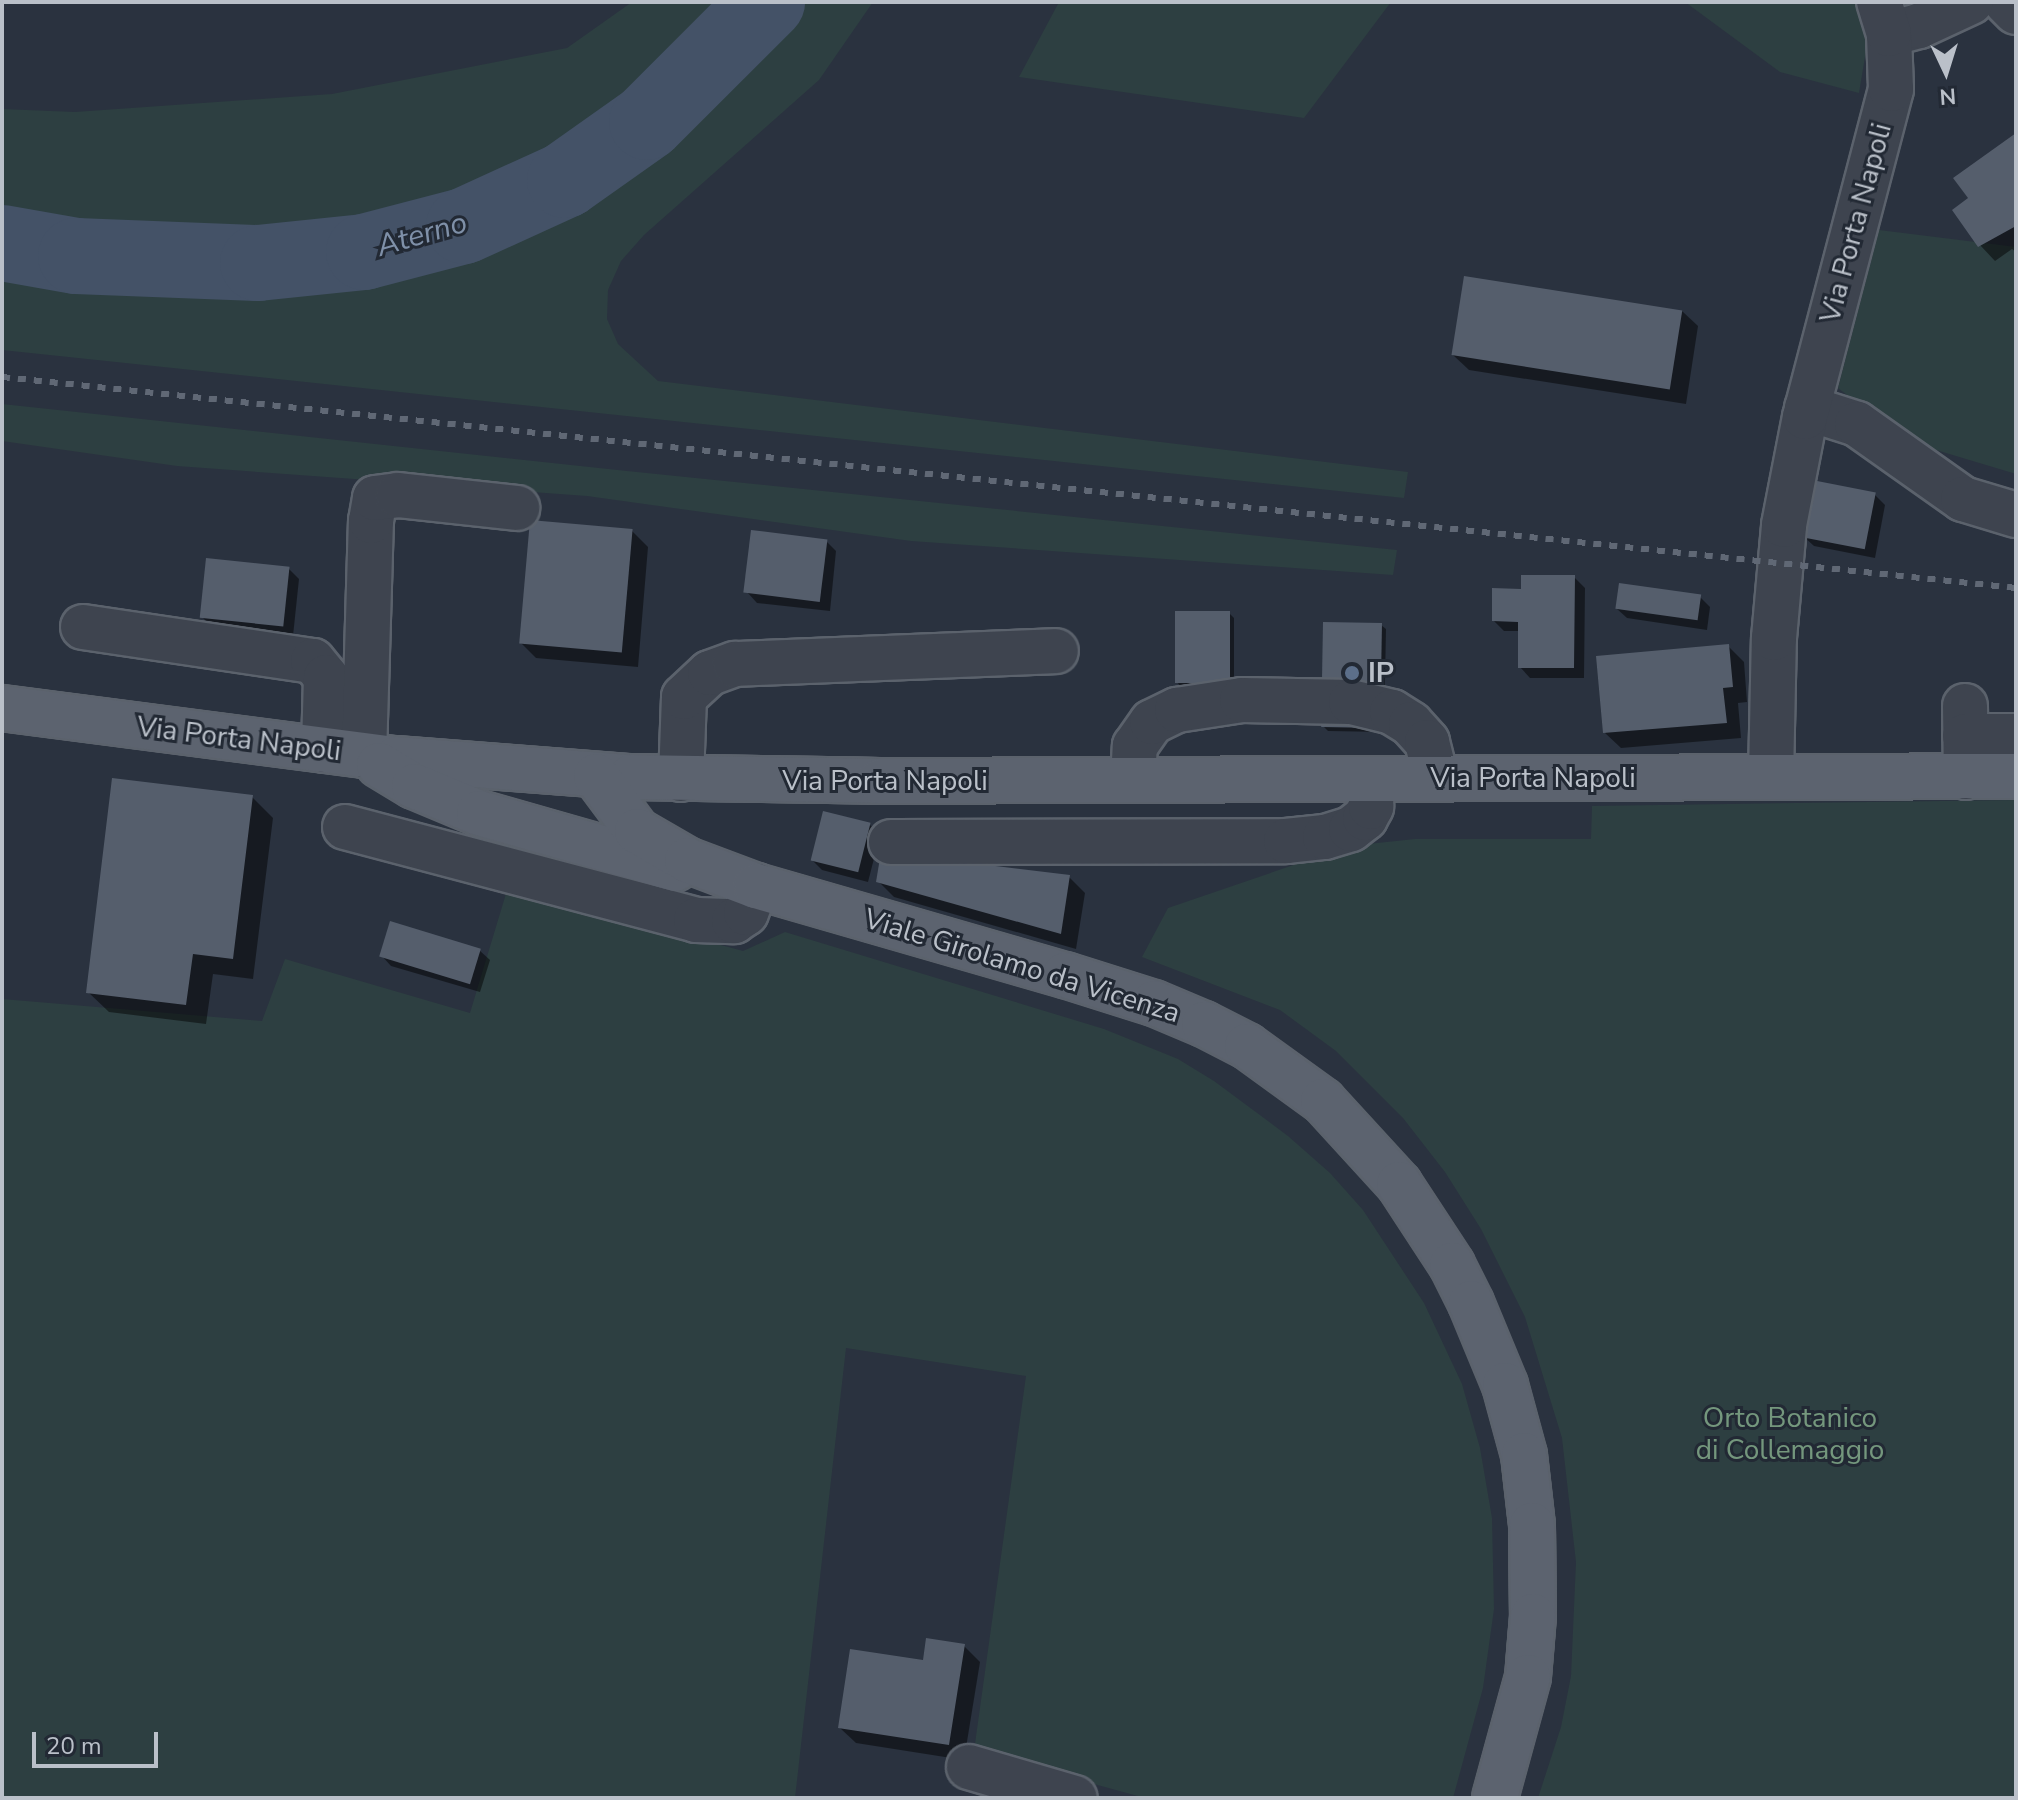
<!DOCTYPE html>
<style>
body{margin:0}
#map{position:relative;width:2018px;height:1800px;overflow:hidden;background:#2a323f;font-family:"Nunito Sans",sans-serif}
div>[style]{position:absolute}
.green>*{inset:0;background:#2d3f41}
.shadow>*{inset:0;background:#0007}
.river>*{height:76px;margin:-38px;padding:0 38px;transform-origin:38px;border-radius:38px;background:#445267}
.building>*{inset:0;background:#555e6c;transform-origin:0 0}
.roads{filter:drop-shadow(2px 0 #5b626c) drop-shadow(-2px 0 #5b626c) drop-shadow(0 2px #5b626c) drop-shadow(0 -2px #5b626c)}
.minor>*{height:44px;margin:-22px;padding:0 22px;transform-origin:22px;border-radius:22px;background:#3e444f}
.major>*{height:44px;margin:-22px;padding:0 22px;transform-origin:22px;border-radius:22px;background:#5c636f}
.rail>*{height:6px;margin-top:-3px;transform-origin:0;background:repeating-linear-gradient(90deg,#606875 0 8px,transparent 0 16px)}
.dots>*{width:22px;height:22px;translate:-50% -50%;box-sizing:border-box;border:4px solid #222934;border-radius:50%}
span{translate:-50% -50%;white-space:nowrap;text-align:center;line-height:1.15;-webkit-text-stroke:6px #222934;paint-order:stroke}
.street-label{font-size:28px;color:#bac0c9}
.poi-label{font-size:28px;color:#bac0c9;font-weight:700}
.left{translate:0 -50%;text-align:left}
.park-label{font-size:28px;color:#74977d}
.water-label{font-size:30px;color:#7f90a8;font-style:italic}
.frame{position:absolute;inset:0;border:4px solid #bac0c9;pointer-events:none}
.north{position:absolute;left:1906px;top:32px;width:80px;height:80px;-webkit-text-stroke:6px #222934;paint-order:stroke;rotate:176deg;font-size:22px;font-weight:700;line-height:32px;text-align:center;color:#bac0c9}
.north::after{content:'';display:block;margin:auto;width:28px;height:36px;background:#bac0c9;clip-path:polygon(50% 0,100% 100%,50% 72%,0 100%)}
.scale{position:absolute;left:32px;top:1732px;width:126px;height:36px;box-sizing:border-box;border:4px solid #bac0c9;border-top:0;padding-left:10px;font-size:24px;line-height:28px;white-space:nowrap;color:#bac0c9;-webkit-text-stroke:6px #222934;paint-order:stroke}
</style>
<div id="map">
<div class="green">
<i style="clip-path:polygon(632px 2px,873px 2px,819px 80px,644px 235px,621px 261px,608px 290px,607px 319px,618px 344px,658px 381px,1408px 472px,1404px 498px,2px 350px,2px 109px,75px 112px,332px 94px,567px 48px)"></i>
<i style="clip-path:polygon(1059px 2px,1391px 2px,1304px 118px,1019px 77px)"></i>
<i style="clip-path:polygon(1685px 2px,1864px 2px,1870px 27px,1859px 93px,1780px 72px)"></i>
<i style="clip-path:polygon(1879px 230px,2016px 247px,2016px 474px,1906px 441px,1838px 388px)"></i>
<i style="clip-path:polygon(2px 404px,627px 471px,1397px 550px,1393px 575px,911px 541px,587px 496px,177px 466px,2px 441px)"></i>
<i style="clip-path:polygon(2016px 800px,2016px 1798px,1538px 1798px,1561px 1727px,1571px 1676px,1576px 1562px,1562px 1438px,1525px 1317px,1481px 1229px,1445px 1172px,1403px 1118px,1336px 1051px,1280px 1010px,1142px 957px,1168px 908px,1349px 846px,1415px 839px,1591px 839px,1592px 806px)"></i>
<i style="clip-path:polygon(508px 887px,743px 951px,785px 932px,1104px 1029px,1178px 1059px,1214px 1081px,1288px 1136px,1330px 1173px,1363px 1210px,1424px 1303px,1462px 1384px,1480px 1448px,1492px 1518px,1494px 1609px,1483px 1688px,1453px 1798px,1145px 1798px,974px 1751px,1026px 1376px,846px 1348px,795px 1798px,2px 1798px,2px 999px,262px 1021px,285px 959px,470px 1013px)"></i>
</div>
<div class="shadow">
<i style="clip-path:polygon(2016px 135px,2016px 252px,2012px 249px,1995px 261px,1980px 245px,1971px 198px)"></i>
<i style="clip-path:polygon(1682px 311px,1698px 326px,1686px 404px,1469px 370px,1453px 355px)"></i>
<i style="clip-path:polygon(1875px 495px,1885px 505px,1875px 558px,1814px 546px,1803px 536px)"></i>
<i style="clip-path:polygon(632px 531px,648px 547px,638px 667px,536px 658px,520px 642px)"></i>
<i style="clip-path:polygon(826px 541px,836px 551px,830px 611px,757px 603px,747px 592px)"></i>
<i style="clip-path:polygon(289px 569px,299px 579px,293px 636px,212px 627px,202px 617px)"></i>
<i style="clip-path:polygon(1574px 577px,1585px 588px,1584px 678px,1530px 678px,1520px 667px,1520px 631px,1504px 631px,1494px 621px,1523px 591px)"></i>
<i style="clip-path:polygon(1700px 597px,1710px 607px,1707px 630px,1627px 618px,1616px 608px)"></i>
<i style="clip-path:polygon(1229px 613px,1234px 618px,1234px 687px,1181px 687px,1177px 682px)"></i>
<i style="clip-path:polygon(1381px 625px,1386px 629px,1384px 732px,1328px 731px,1323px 726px)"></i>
<i style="clip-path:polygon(1728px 646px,1744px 662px,1747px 702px,1738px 703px,1741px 738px,1621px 748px,1605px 733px)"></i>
<i style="clip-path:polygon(252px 797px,273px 818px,253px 979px,213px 974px,206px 1024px,109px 1012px,88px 992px)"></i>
<i style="clip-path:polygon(870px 825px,880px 835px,868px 882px,822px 870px,812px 860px)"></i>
<i style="clip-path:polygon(1069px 877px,1085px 893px,1076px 949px,894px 897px,878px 881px)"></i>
<i style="clip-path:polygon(479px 950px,490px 960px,480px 992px,391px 966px,381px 955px)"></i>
<i style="clip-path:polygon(964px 1646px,980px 1662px,964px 1760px,856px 1743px,840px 1728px,924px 1662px)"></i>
</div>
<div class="river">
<i style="left:2px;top:243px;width:75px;rotate:10deg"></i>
<i style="left:76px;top:256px;width:182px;rotate:2.2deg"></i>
<i style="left:258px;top:263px;width:107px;rotate:-5.9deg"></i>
<i style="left:364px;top:252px;width:103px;rotate:-14.6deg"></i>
<i style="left:464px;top:226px;width:111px;rotate:-24.5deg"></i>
<i style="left:565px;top:180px;width:100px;rotate:-35.3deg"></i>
<i style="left:647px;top:122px;width:170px;rotate:-45deg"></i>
</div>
<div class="building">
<i style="clip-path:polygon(2016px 133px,2016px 226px,1978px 247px,1952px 210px,1968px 198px,1953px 178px)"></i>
<i style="left:1464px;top:276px;width:221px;height:80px;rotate:9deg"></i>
<i style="left:1812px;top:480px;width:65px;height:58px;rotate:11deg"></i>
<i style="left:530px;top:520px;width:103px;height:124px;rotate:5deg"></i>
<i style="left:751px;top:530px;width:77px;height:63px;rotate:7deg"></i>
<i style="left:206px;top:558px;width:84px;height:60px;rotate:6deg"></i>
<i style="clip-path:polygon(1521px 575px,1575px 575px,1574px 668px,1518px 668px,1518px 622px,1492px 621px,1492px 588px,1521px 589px)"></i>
<i style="left:1619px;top:583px;width:83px;height:26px;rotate:8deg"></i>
<i style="left:1175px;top:611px;width:55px;height:72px"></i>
<i style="left:1323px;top:622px;width:59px;height:105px;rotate:1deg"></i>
<i style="clip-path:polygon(1729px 644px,1733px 687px,1723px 688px,1727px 723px,1603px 733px,1596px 656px)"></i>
<i style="clip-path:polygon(112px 778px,253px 795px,233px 959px,193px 954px,186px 1005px,86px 993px)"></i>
<i style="left:823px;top:811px;width:49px;height:51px;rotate:14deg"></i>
<i style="clip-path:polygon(881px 852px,1070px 875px,1061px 934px,876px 882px)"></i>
<i style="left:390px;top:921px;width:95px;height:37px;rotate:17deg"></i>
<i style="clip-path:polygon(926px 1638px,965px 1644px,949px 1745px,838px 1728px,850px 1649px,923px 1660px)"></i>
</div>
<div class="roads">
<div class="minor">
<i style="left:2006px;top:2px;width:14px;rotate:45deg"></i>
<i style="left:1889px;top:34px;width:31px;rotate:-15deg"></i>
<i style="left:1919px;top:26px;width:57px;rotate:-24.8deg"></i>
<i style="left:1807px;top:408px;width:52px;rotate:17.7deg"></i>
<i style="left:1857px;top:424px;width:130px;rotate:35.3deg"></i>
<i style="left:1963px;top:499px;width:55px;rotate:16.8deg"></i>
<i style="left:83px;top:627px;width:232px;rotate:8.4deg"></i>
<i style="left:313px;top:661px;width:21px;rotate:51deg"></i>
<i style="left:326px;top:677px;width:73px;rotate:91.6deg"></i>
<i style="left:1965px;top:706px;width:71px;rotate:89.2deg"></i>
<i style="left:1965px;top:736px;width:51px"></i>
<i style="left:364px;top:755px;width:234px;rotate:-88.3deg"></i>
<i style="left:371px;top:521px;width:23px;rotate:-80deg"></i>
<i style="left:375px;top:498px;width:23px;rotate:-7deg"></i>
<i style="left:398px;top:495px;width:120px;rotate:6.2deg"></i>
<i style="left:1771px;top:777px;width:139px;rotate:-88.8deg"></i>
<i style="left:1774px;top:638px;width:113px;rotate:-84.9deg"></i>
<i style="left:1784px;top:525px;width:110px;rotate:-79deg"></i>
<i style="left:1805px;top:417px;width:339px;rotate:-75.3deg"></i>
<i style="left:1891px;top:89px;width:55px;rotate:-92.1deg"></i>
<i style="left:1889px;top:34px;width:34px;rotate:-107deg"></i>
<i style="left:681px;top:779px;width:82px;rotate:-87.9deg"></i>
<i style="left:684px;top:697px;width:35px;rotate:-43deg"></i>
<i style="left:710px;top:673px;width:27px;rotate:-20deg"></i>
<i style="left:735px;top:664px;width:321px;rotate:-2.3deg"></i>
<i style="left:1133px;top:780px;width:34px;rotate:-87deg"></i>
<i style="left:1135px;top:746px;width:29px;rotate:-55deg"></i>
<i style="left:1152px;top:722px;width:28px;rotate:-26deg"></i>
<i style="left:1177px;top:710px;width:66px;rotate:-8.7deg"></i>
<i style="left:1242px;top:700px;width:109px;rotate:1.1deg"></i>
<i style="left:1351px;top:702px;width:42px;rotate:13.7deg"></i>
<i style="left:1392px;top:712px;width:22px;rotate:32deg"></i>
<i style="left:1411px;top:724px;width:24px;rotate:48deg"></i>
<i style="left:1427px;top:742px;width:37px;rotate:76deg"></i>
<i style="left:345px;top:827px;width:363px;rotate:14.8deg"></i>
<i style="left:696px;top:920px;width:38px;rotate:2deg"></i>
<i style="left:734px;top:921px;width:14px;rotate:-34deg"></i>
<i style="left:746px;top:913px;width:29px;rotate:-70deg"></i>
<i style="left:891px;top:842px;width:395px;rotate:-0.1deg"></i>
<i style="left:1286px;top:841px;width:39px;rotate:-6deg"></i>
<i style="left:1325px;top:837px;width:27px;rotate:-17deg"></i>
<i style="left:1351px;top:829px;width:18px;rotate:-38deg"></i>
<i style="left:1365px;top:818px;width:13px;rotate:-61deg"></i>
<i style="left:1371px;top:807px;width:28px;rotate:-88deg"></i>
<i style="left:969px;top:1767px;width:110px;rotate:16.3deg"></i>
</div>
<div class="major">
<i style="left:2px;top:708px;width:397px;rotate:7.4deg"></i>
<i style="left:396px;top:759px;width:236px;rotate:4.4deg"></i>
<i style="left:631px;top:777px;width:249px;rotate:0.9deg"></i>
<i style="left:880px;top:781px;width:1136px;rotate:-0.25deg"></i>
<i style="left:379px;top:765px;width:41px;rotate:31deg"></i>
<i style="left:414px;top:786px;width:70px;rotate:22.6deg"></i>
<i style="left:479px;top:813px;width:204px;rotate:15.9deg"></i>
<i style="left:596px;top:776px;width:69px;rotate:53.3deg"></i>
<i style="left:637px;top:831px;width:58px;rotate:30.1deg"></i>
<i style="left:687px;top:860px;width:74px;rotate:20.6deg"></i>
<i style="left:756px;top:886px;width:322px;rotate:16.1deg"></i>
<i style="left:1065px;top:975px;width:93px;rotate:17.5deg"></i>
<i style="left:1154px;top:1003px;width:54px;rotate:22.8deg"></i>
<i style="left:1204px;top:1024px;width:48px;rotate:27.1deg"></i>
<i style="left:1247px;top:1046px;width:94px;rotate:35.9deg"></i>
<i style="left:1323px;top:1101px;width:113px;rotate:47.5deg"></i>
<i style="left:1399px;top:1184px;width:97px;rotate:56.8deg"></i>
<i style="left:1452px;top:1265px;width:42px;rotate:63.4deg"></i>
<i style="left:1471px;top:1303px;width:89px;rotate:67.5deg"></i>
<i style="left:1505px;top:1385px;width:73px;rotate:74.8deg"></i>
<i style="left:1524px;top:1455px;width:70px;rotate:83.5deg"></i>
<i style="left:1532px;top:1525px;width:91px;rotate:89.4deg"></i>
<i style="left:1533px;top:1616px;width:61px;rotate:94.7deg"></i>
<i style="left:1528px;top:1677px;width:125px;rotate:105.3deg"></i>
</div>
</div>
<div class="rail">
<i style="left:2px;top:377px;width:2025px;rotate:5.98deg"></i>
</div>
<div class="dots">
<i style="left:1352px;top:673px;background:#5c6f8a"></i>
</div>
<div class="street-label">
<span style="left:1856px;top:223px;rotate:-75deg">Via Porta Napoli</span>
<span style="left:239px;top:739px;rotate:7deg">Via Porta Napoli</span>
<span style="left:1533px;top:778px">Via Porta Napoli</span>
<span style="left:885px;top:781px">Via Porta Napoli</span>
<span style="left:1022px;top:966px;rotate:17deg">Viale Girolamo da Vicenza</span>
</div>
<div class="poi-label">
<span class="left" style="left:1368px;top:673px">IP</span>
</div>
<div class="park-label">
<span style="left:1790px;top:1434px">Orto Botanico<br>di Collemaggio</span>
</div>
<div class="water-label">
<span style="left:422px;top:235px;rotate:-16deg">Aterno</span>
</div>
<div class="frame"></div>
<div class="north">N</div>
<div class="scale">20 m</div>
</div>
